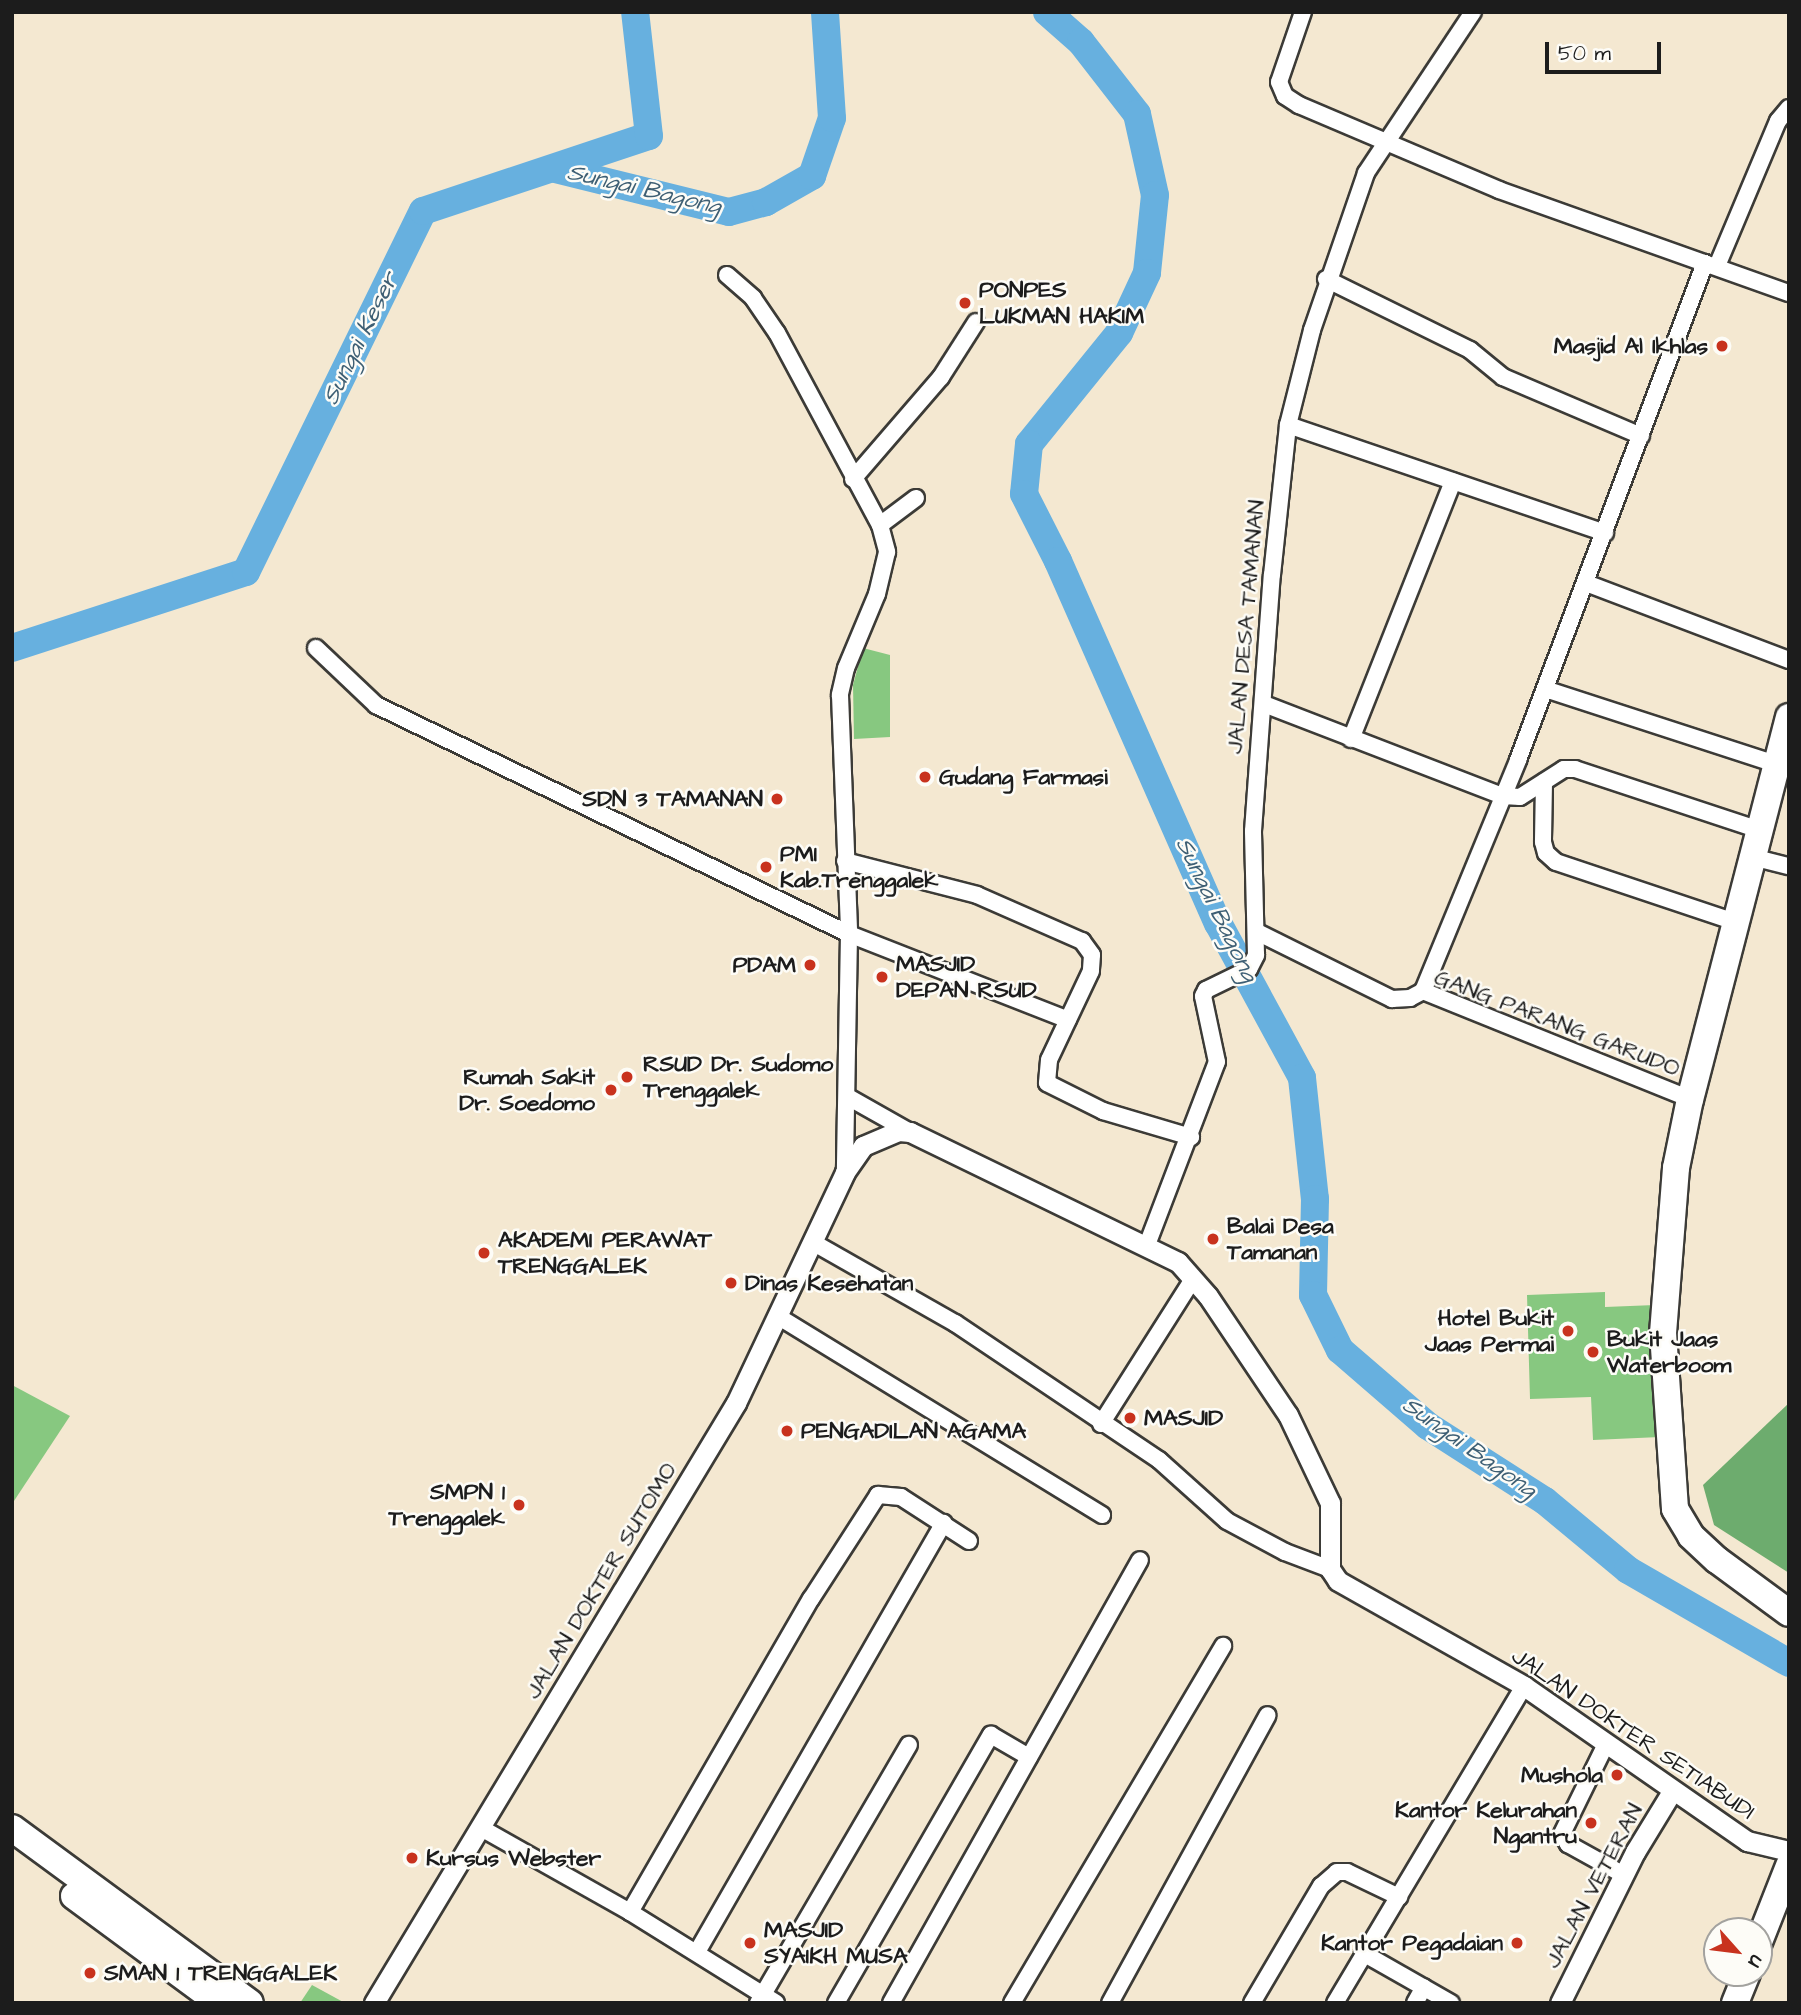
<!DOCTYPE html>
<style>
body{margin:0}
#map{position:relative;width:1801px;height:2015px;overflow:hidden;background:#f4e8d1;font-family:"Architects Daughter",sans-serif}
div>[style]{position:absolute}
.green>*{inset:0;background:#87c880}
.forest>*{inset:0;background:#6dac6e}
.river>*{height:28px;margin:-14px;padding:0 14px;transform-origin:14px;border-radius:14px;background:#67b0df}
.roads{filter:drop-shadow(2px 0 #3c3b37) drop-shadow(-2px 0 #3c3b37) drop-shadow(0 2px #3c3b37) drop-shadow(0 -2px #3c3b37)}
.minor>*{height:16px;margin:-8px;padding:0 8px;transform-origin:8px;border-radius:8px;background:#fff}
.tertiary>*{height:19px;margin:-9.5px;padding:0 9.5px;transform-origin:9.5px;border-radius:9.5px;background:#fff}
.trunk>*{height:26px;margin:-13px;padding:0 13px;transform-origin:13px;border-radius:13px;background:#fff}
.dots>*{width:19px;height:19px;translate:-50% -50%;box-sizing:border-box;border:4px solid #fdfcf7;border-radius:50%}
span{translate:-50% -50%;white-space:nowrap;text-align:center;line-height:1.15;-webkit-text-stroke:5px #fdfcf7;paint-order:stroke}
.poi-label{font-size:23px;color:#1c1c1c;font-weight:700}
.left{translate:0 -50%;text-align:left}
.right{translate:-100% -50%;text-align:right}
.street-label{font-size:23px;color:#1c1c1c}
.water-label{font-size:24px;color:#3e5f74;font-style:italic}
.frame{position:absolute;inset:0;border:14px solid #1c1c1c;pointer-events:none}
.north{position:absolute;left:1703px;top:1917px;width:70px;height:70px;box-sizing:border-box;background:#fdfcf7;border:2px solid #a3a29f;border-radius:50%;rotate:118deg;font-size:19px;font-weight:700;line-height:28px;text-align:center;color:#1c1c1c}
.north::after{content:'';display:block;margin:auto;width:24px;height:32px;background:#c8321e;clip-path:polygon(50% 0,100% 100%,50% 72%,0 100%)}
.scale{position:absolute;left:1545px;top:42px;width:116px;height:32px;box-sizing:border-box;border:4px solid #1c1c1c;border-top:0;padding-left:9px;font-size:21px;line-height:24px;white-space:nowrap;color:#1c1c1c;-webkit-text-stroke:5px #fdfcf7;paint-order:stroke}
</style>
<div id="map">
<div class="green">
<i style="clip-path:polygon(863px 648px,890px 655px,890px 737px,854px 739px,853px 685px)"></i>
<i style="clip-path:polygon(1605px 1292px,1605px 1307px,1655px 1305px,1660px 1437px,1593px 1440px,1591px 1397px,1530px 1399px,1527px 1295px)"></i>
<i style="clip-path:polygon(12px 1385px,70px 1416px,12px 1504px)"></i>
<i style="clip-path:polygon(312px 1985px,345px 2003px,300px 2003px)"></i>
</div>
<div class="forest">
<i style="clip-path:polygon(1789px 1403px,1789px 1573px,1714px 1525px,1703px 1485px)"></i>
</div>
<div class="river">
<i style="left:1047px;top:12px;width:45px;rotate:41.4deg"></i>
<i style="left:1081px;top:42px;width:91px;rotate:52.1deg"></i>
<i style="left:1137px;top:114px;width:83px;rotate:77.5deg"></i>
<i style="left:1155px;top:195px;width:78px;rotate:95.9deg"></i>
<i style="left:1147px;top:273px;width:66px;rotate:115deg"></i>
<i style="left:1119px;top:333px;width:143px;rotate:129deg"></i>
<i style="left:1029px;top:444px;width:50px;rotate:95.7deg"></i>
<i style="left:1024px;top:494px;width:75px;rotate:63.1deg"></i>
<i style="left:1058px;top:561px;width:396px;rotate:66.2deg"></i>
<i style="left:1218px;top:923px;width:176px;rotate:61.5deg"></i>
<i style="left:1302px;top:1078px;width:122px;rotate:83.9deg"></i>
<i style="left:1315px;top:1199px;width:96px;rotate:91.2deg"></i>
<i style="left:1313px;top:1295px;width:61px;rotate:63.9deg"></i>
<i style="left:1340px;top:1350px;width:116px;rotate:40.8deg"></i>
<i style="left:1428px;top:1426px;width:139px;rotate:32.7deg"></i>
<i style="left:1545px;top:1501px;width:108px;rotate:39.7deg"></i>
<i style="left:1628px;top:1570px;width:186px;rotate:30deg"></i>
<i style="left:555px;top:169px;width:179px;rotate:13.9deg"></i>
<i style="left:729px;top:212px;width:38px;rotate:-15deg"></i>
<i style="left:766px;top:202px;width:53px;rotate:-29.5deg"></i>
<i style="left:812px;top:176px;width:61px;rotate:-71deg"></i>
<i style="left:832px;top:118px;width:106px;rotate:-93.8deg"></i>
<i style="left:12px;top:648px;width:246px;rotate:-18deg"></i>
<i style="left:246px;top:572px;width:402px;rotate:-63.9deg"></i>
<i style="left:423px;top:211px;width:238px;rotate:-18.4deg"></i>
<i style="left:649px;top:136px;width:125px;rotate:-96.4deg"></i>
</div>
<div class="roads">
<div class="minor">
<i style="left:1303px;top:12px;width:74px;rotate:108.9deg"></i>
<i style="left:1279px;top:82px;width:15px;rotate:67deg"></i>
<i style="left:1285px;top:96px;width:17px;rotate:33deg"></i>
<i style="left:1299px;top:105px;width:217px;rotate:23deg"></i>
<i style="left:1499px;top:190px;width:308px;rotate:19.6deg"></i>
<i style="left:1717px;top:266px;width:157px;rotate:-67.2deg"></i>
<i style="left:1778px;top:121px;width:17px;rotate:-50deg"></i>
<i style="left:727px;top:275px;width:35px;rotate:41deg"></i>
<i style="left:753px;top:298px;width:42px;rotate:55.6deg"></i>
<i style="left:777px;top:333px;width:218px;rotate:61.8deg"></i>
<i style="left:880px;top:525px;width:28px;rotate:75deg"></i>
<i style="left:887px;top:552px;width:43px;rotate:103.4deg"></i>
<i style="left:877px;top:594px;width:80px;rotate:112.7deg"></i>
<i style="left:846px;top:668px;width:28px;rotate:103deg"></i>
<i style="left:840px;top:695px;width:239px;rotate:87.8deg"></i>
<i style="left:849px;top:934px;width:238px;rotate:91deg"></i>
<i style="left:1326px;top:279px;width:161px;rotate:26.2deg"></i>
<i style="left:1470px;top:350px;width:43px;rotate:39.3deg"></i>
<i style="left:1503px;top:377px;width:150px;rotate:23.1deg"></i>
<i style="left:1288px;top:425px;width:335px;rotate:18.8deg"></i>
<i style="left:853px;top:479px;width:135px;rotate:-49.2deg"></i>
<i style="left:941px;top:377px;width:65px;rotate:-57.5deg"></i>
<i style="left:880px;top:525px;width:45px;rotate:-36.9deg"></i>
<i style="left:1586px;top:583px;width:217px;rotate:20.8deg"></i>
<i style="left:316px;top:648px;width:83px;rotate:43.5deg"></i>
<i style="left:376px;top:705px;width:526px;rotate:25.83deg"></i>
<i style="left:849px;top:934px;width:235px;rotate:21.4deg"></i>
<i style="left:1545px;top:689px;width:243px;rotate:18deg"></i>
<i style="left:1264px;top:704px;width:256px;rotate:21.1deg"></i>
<i style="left:1503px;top:796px;width:17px;rotate:3deg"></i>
<i style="left:1520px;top:797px;width:52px;rotate:-32.5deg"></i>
<i style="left:1564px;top:769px;width:11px"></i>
<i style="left:1575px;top:769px;width:194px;rotate:18.3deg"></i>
<i style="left:1351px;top:739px;width:277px;rotate:-68.4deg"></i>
<i style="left:1544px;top:782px;width:60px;rotate:91deg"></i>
<i style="left:1543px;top:842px;width:11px;rotate:75deg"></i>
<i style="left:1546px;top:853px;width:13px;rotate:42deg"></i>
<i style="left:1556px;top:862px;width:189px;rotate:18.5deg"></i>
<i style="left:1752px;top:857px;width:38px;rotate:14deg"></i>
<i style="left:845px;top:861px;width:136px;rotate:14.4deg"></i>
<i style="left:977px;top:895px;width:115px;rotate:23.7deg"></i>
<i style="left:1082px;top:941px;width:17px;rotate:54deg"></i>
<i style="left:1092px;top:955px;width:16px;rotate:94deg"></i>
<i style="left:1091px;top:971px;width:98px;rotate:115.3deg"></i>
<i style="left:1049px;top:1060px;width:23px;rotate:95deg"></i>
<i style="left:1047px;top:1083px;width:63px;rotate:26.6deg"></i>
<i style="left:1103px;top:1111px;width:92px;rotate:16.5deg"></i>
<i style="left:1257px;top:932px;width:151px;rotate:26.4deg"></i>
<i style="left:1392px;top:999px;width:18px;rotate:-3deg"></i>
<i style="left:1410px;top:998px;width:15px;rotate:-28deg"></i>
<i style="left:1423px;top:991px;width:288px;rotate:22deg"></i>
<i style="left:1423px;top:991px;width:250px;rotate:-67.6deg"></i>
<i style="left:1518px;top:760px;width:531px;rotate:-69.38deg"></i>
<i style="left:848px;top:1097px;width:71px;rotate:29.4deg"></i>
<i style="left:814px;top:1243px;width:162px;rotate:29.6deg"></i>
<i style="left:955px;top:1323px;width:246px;rotate:33.9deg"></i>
<i style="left:1159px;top:1460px;width:91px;rotate:41.9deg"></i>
<i style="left:1227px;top:1521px;width:66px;rotate:28.1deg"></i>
<i style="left:1285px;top:1552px;width:48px;rotate:20.7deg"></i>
<i style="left:1147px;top:1245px;width:196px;rotate:-69.1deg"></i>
<i style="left:1217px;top:1062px;width:67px;rotate:-102deg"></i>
<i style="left:1203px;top:996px;width:7px;rotate:-63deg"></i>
<i style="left:1206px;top:990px;width:48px;rotate:-26deg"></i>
<i style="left:1249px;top:969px;width:16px;rotate:-63deg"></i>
<i style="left:1256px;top:955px;width:124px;rotate:-91.4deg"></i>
<i style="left:1253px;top:831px;width:257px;rotate:-85.8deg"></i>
<i style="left:1272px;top:575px;width:151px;rotate:-83.9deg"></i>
<i style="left:1288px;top:425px;width:98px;rotate:-75.8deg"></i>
<i style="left:1312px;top:330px;width:166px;rotate:-71deg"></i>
<i style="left:1366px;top:173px;width:193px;rotate:-56.4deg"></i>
<i style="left:779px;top:1317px;width:379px;rotate:31.5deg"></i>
<i style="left:1101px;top:1424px;width:172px;rotate:-57.6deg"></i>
<i style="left:1606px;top:1744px;width:100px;rotate:116.1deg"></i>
<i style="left:1562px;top:1834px;width:12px;rotate:59deg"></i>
<i style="left:1568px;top:1844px;width:64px;rotate:29deg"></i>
<i style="left:481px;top:1828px;width:171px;rotate:29.4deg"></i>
<i style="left:630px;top:1912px;width:172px;rotate:31.9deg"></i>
<i style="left:630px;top:1912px;width:362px;rotate:-60deg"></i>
<i style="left:811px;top:1599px;width:124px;rotate:-57.2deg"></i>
<i style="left:878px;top:1495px;width:23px;rotate:5deg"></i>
<i style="left:901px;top:1497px;width:81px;rotate:32.9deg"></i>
<i style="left:697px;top:1952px;width:495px;rotate:-60.1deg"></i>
<i style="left:1363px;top:1953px;width:101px;rotate:29.6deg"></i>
<i style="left:758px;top:2003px;width:299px;rotate:-59.7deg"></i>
<i style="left:836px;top:2003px;width:310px;rotate:-60deg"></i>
<i style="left:991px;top:1735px;width:44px;rotate:30.1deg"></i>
<i style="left:891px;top:2003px;width:508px;rotate:-60.66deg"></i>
<i style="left:1012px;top:2003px;width:415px;rotate:-59.4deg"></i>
<i style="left:1110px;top:2003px;width:328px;rotate:-61.3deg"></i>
<i style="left:1252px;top:2003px;width:136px;rotate:-59.5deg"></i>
<i style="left:1321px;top:1886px;width:21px;rotate:-41deg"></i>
<i style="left:1337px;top:1872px;width:10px"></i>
<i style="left:1347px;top:1872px;width:58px;rotate:25.7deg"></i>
<i style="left:1335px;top:2003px;width:369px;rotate:-59.2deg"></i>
<i style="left:1415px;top:2003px;width:18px;rotate:-61deg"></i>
</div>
<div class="tertiary">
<i style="left:374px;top:2003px;width:701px;rotate:-58.9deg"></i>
<i style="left:736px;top:1403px;width:255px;rotate:-64.7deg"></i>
<i style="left:845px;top:1172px;width:32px;rotate:-55deg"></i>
<i style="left:863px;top:1146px;width:39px;rotate:-23deg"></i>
<i style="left:899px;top:1131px;width:11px;rotate:5deg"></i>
<i style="left:910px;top:1132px;width:298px;rotate:25.9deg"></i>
<i style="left:1178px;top:1262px;width:45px;rotate:48.6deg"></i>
<i style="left:1208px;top:1296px;width:143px;rotate:56.1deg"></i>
<i style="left:1288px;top:1415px;width:98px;rotate:64.5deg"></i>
<i style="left:1330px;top:1503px;width:66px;rotate:90deg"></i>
<i style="left:1330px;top:1569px;width:14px;rotate:56deg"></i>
<i style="left:1338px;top:1581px;width:214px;rotate:29.4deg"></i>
<i style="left:1524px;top:1686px;width:272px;rotate:34.8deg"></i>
<i style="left:1747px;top:1841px;width:43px;rotate:13.4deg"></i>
<i style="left:1560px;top:2003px;width:169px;rotate:-63.6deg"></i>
<i style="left:1635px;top:1852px;width:69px;rotate:-58.6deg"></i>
</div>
<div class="trunk">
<i style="left:1789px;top:717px;width:395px;rotate:104.5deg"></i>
<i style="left:1690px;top:1099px;width:70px;rotate:101.5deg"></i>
<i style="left:1676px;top:1168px;width:166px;rotate:94.5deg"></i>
<i style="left:1663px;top:1333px;width:176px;rotate:86.1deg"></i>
<i style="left:1675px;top:1509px;width:31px;rotate:59deg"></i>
<i style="left:1691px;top:1536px;width:35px;rotate:43deg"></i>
<i style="left:1717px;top:1560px;width:89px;rotate:36.4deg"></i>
<i style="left:12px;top:1828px;width:295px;rotate:36.3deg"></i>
<i style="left:74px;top:1896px;width:180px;rotate:36.4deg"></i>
<i style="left:1759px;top:1942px;width:82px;rotate:-68.5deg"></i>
<i style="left:1735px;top:2003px;width:32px;rotate:-68deg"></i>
</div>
</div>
<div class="dots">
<i style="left:965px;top:303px;background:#c8321e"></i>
<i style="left:1722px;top:346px;background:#c8321e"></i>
<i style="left:925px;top:777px;background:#c8321e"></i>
<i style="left:777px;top:799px;background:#c8321e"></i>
<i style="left:766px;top:867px;background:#c8321e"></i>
<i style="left:810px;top:965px;background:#c8321e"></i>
<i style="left:882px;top:977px;background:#c8321e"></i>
<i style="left:627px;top:1077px;background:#c8321e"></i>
<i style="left:611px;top:1090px;background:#c8321e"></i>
<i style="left:1213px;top:1239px;background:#c8321e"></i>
<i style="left:484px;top:1253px;background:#c8321e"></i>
<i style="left:731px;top:1283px;background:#c8321e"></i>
<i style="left:1568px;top:1331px;background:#c8321e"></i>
<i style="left:1593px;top:1352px;background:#c8321e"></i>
<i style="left:1130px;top:1418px;background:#c8321e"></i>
<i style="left:787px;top:1431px;background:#c8321e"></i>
<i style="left:519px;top:1505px;background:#c8321e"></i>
<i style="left:1617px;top:1775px;background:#c8321e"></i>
<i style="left:1591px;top:1823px;background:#c8321e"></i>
<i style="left:412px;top:1858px;background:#c8321e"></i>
<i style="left:750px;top:1943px;background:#c8321e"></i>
<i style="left:1517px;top:1943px;background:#c8321e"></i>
<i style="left:90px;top:1973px;background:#c8321e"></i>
</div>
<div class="poi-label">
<span class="left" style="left:979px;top:303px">PONPES<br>LUKMAN HAKIM</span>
<span class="right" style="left:1708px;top:346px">Masjid Al Ikhlas</span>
<span class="left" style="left:939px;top:777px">Gudang Farmasi</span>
<span class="right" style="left:763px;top:799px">SDN 3 TAMANAN</span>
<span class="left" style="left:780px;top:867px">PMI<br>Kab.Trenggalek</span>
<span class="left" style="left:896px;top:977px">MASJID<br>DEPAN RSUD</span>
<span class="right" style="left:796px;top:965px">PDAM</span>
<span class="left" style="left:643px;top:1077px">RSUD Dr. Sudomo<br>Trenggalek</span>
<span class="right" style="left:595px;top:1090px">Rumah Sakit<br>Dr. Soedomo</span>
<span class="left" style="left:1227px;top:1239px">Balai Desa<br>Tamanan</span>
<span class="left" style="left:498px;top:1253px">AKADEMI PERAWAT<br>TRENGGALEK</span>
<span class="left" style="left:745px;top:1283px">Dinas Kesehatan</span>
<span class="right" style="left:1554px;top:1331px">Hotel Bukit<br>Jaas Permai</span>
<span class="left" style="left:1607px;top:1352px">Bukit Jaas<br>Waterboom</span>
<span class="left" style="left:1144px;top:1418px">MASJID</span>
<span class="left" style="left:801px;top:1431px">PENGADILAN AGAMA</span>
<span class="right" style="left:505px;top:1505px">SMPN 1<br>Trenggalek</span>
<span class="right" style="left:1603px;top:1775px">Mushola</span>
<span class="right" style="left:1577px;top:1823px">Kantor Kelurahan<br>Ngantru</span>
<span class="left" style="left:426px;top:1858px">Kursus Webster</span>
<span class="left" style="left:764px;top:1943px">MASJID<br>SYAIKH MUSA</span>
<span class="right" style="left:1503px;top:1943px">Kantor Pegadaian</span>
<span class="left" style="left:104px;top:1973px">SMAN 1 TRENGGALEK</span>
</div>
<div class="street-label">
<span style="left:1246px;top:627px;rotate:-85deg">JALAN DESA TAMANAN</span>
<span style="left:1557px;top:1023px;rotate:21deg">GANG PARANG GARUDO</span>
<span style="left:601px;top:1581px;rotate:-59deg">JALAN DOKTER SUTOMO</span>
<span style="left:1633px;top:1734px;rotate:34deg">JALAN DOKTER SETIABUDI</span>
<span style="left:1594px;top:1886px;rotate:-62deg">JALAN VETERAN</span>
</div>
<div class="water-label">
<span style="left:644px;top:190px;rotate:13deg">Sungai Bagong</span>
<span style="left:361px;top:339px;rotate:-64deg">Sungai Keser</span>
<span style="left:1216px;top:910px;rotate:64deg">Sungai Bagong</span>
<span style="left:1469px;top:1448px;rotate:35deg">Sungai Bagong</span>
</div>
<div class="frame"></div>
<div class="north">U</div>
<div class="scale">50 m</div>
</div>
